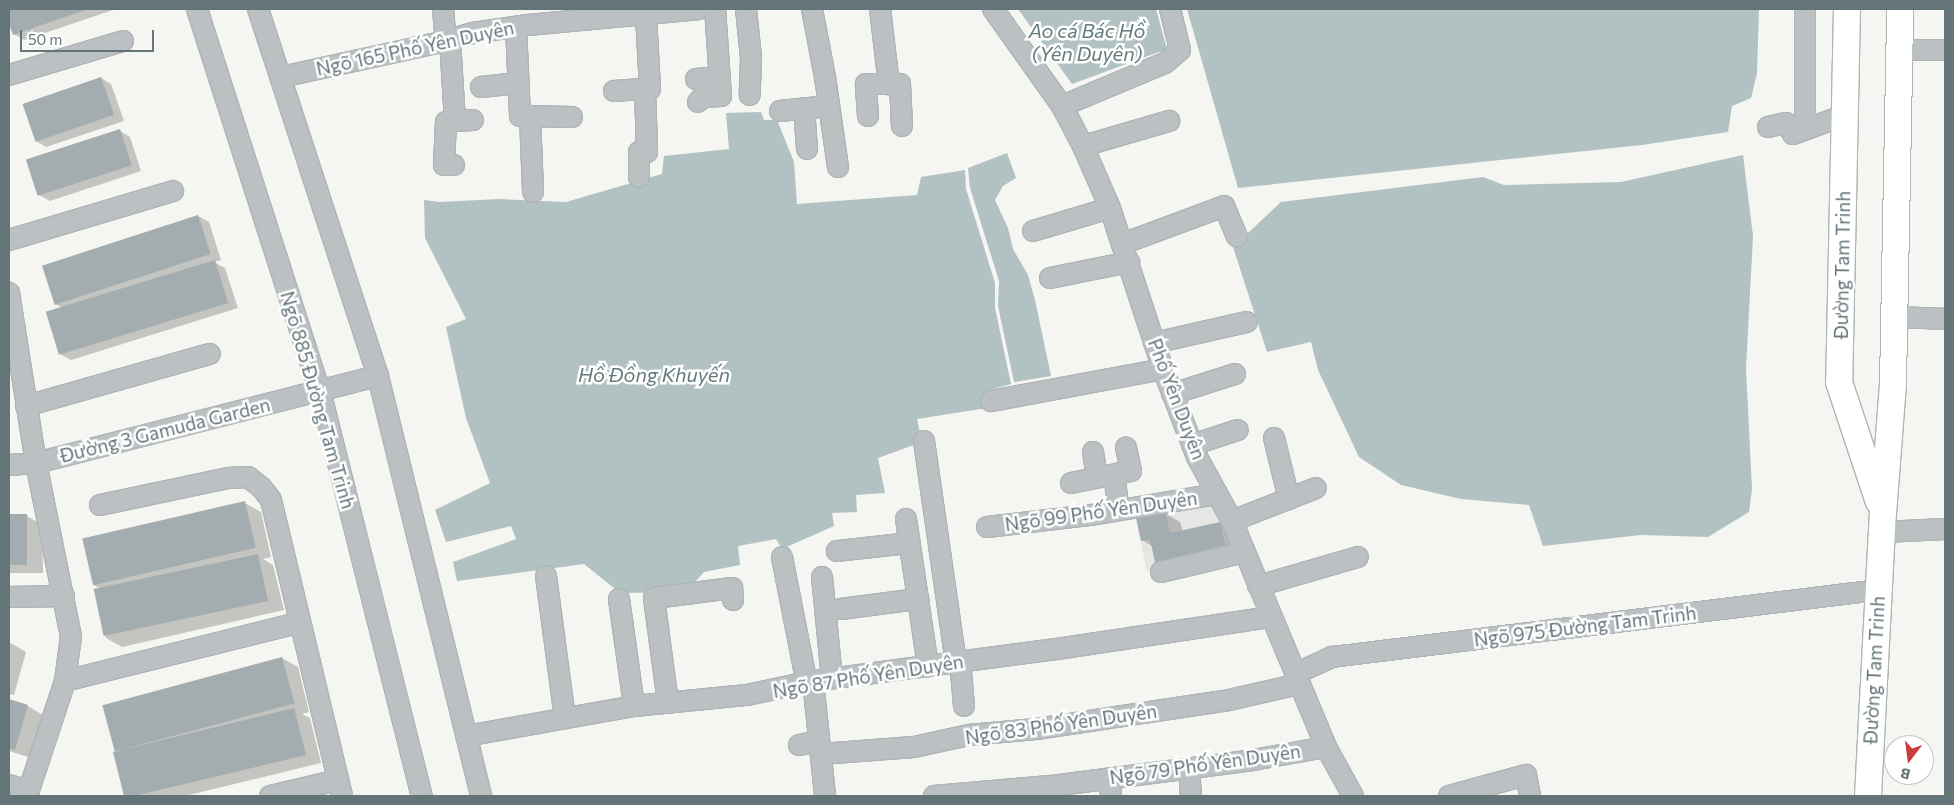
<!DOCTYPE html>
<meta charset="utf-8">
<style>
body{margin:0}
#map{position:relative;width:1954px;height:805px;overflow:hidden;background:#f5f5f2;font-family:Commissioner,sans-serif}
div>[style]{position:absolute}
.built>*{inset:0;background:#e6e6e5}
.water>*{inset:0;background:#b2c1c1}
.shadow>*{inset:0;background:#0003}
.building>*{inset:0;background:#a3acae;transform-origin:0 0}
.roads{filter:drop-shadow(1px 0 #afb4b6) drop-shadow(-1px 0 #afb4b6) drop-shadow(0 1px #afb4b6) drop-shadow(0 -1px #afb4b6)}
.minor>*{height:20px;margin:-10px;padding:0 10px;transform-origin:10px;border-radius:10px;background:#bbc0c2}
.major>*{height:26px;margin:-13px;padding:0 13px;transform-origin:13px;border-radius:13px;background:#fff}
span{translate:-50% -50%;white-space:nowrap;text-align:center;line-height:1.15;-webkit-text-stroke:5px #fff;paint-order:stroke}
.street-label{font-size:19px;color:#64757a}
.water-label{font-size:20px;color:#647b7c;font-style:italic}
.frame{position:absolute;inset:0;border:10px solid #64757a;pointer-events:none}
.north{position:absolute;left:1884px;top:735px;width:50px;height:50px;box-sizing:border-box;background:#fff;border:1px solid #c1c8ca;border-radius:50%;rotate:195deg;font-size:14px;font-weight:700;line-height:20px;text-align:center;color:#64757a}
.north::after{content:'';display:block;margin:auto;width:18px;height:22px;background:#cb3d3c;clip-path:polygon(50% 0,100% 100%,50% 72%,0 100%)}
.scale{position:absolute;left:20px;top:30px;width:134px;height:22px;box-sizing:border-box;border:2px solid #64757a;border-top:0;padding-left:6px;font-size:15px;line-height:18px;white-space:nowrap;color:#64757a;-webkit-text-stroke:4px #fff;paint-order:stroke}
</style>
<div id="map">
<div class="built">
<i style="clip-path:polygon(1211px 501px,1237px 550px,1147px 572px,1136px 518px)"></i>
</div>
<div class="water">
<i style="clip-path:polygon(1018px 9px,1156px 9px,1167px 49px,1072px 84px)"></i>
<i style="clip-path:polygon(1187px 9px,1759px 9px,1757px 73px,1751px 98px,1732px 106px,1728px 132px,1642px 145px,1238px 188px)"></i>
<i style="clip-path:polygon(761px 112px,764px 120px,777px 120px,794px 162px,797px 204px,917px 195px,921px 177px,965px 170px,966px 189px,995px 283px,995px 308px,1011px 384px,993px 389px,987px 408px,917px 419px,922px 442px,878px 458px,885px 493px,856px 495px,857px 512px,832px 513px,834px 526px,782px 549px,776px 539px,738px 546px,740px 565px,704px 572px,686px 592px,620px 593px,584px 564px,457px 581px,453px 562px,516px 539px,511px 526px,446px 542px,435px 510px,490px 483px,466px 418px,446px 327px,466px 319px,425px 238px,424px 200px,440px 202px,499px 199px,566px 202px,662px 174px,664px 156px,729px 149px,726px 113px)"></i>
<i style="clip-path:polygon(1007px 153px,1016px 178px,1003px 186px,995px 200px,1008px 228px,1013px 249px,1028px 275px,1035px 300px,1051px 376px,1014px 382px,998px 306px,999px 281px,970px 188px,968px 168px)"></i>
<i style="clip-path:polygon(1743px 155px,1753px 236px,1746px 369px,1752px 489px,1749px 512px,1708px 537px,1641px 535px,1543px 546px,1529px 505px,1461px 499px,1401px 485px,1359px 457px,1318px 370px,1311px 342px,1267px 352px,1233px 247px,1281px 202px,1483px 177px,1504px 185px,1621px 182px)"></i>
</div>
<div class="shadow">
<i style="clip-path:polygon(9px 9px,116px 9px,24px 40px,14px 34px,9px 20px)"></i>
<i style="clip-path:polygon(101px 78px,111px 84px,124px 121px,46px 147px,36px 141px)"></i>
<i style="clip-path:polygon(120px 131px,130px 137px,141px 171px,50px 201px,39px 195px)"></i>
<i style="clip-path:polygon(198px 216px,209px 222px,221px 260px,214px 262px,225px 268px,238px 308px,71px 360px,60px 354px,63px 308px,55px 304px,43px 266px)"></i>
<i style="clip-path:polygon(245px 503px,261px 512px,271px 557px,263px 559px,273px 565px,284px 610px,122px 647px,106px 638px,104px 591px,94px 585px)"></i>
<i style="clip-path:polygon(1165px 513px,1180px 522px,1183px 532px,1220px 524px,1236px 533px,1242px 560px,1152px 546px,1142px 540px)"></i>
<i style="clip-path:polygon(9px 516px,27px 516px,42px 525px,43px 573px,9px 573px)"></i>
<i style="clip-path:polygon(9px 642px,26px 652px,14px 695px,9px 694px)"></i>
<i style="clip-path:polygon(282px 658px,298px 667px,309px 712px,302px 714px,310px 718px,321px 763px,185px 796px,125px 796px,114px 753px,121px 751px,113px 747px)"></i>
<i style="clip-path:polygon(9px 701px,28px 706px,43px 715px,31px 758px,9px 751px)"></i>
</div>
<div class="building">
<i style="clip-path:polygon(9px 9px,88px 9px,13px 35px,9px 24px)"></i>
<i style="left:101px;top:77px;width:40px;height:83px;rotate:71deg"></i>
<i style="left:120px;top:129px;width:38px;height:99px;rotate:72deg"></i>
<i style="left:198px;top:215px;width:41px;height:164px;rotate:72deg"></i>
<i style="left:215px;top:260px;width:45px;height:177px;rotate:73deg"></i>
<i style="left:245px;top:501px;width:48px;height:167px;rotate:77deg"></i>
<i style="clip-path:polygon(1165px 511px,1170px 533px,1220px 522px,1227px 552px,1156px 567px,1150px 539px,1141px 541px,1136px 518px)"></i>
<i style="left:27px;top:514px;width:51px;height:18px;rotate:90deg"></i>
<i style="left:258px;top:554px;width:48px;height:168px;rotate:78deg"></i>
<i style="left:282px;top:657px;width:48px;height:186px;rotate:75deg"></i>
<i style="clip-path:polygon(9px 699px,28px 705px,15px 750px,9px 748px)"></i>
<i style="clip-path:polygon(294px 708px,306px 755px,134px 796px,124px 796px,113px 752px)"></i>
</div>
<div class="roads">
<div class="minor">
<i style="left:197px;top:9px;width:401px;rotate:72.2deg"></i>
<i style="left:320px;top:391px;width:418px;rotate:75.9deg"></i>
<i style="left:258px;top:9px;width:386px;rotate:71.9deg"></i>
<i style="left:378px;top:376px;width:432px;rotate:76.2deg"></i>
<i style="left:443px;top:9px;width:32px;rotate:85deg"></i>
<i style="left:746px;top:9px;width:48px;rotate:84.1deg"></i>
<i style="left:751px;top:57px;width:38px;rotate:92deg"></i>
<i style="left:812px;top:9px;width:69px;rotate:79.2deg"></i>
<i style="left:825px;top:77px;width:91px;rotate:81.8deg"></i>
<i style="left:880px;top:9px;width:76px;rotate:83.2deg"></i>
<i style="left:993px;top:9px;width:119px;rotate:54.6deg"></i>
<i style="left:1062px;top:106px;width:45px;rotate:62.3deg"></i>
<i style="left:1083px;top:146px;width:68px;rotate:66.5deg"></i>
<i style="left:1110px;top:208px;width:169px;rotate:71.8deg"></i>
<i style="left:1163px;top:369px;width:94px;rotate:68.9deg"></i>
<i style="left:1197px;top:457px;width:73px;rotate:61.3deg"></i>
<i style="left:1232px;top:521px;width:245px;rotate:67.4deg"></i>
<i style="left:1326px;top:747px;width:56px;rotate:61.1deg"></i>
<i style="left:516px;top:27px;width:89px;rotate:87.4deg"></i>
<i style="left:520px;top:116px;width:52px;rotate:1.1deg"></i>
<i style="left:450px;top:40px;width:81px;rotate:86.5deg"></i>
<i style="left:455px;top:121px;width:9px;rotate:174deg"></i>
<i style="left:446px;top:122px;width:43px;rotate:92.7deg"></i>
<i style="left:444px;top:165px;width:10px"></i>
<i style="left:1900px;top:50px;width:45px"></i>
<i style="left:9px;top:75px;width:119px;rotate:-16.6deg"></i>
<i style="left:281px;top:77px;width:169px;rotate:-12.3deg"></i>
<i style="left:446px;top:41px;width:28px;rotate:-17deg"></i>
<i style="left:473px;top:33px;width:55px;rotate:-8.4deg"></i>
<i style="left:527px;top:25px;width:172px;rotate:-5.3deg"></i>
<i style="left:696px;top:79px;width:24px;rotate:-5deg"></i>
<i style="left:481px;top:87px;width:38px;rotate:-6deg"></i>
<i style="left:614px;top:91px;width:31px;rotate:-4deg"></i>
<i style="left:698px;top:102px;width:7px;rotate:-45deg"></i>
<i style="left:703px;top:97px;width:18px;rotate:-3deg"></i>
<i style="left:721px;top:96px;width:87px;rotate:-93.9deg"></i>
<i style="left:1062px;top:106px;width:112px;rotate:-22.7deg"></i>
<i style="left:1165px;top:63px;width:20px;rotate:-41deg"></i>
<i style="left:1180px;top:50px;width:42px;rotate:-103.7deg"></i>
<i style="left:804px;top:108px;width:41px;rotate:85.8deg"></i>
<i style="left:780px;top:111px;width:49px;rotate:-5.8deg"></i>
<i style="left:530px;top:116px;width:76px;rotate:87.7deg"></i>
<i style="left:868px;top:116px;width:32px;rotate:-94deg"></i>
<i style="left:866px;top:84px;width:34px"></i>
<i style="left:900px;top:84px;width:42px;rotate:87.3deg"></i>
<i style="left:455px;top:121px;width:18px;rotate:-3deg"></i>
<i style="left:1768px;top:127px;width:18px;rotate:-13deg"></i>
<i style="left:1786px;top:123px;width:13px;rotate:58deg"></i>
<i style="left:1793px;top:134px;width:55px;rotate:-20.1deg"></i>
<i style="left:1805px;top:129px;width:120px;rotate:-90deg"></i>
<i style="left:1083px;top:146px;width:90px;rotate:-16.2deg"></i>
<i style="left:639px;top:177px;width:25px;rotate:-90deg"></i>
<i style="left:639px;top:152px;width:8px"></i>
<i style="left:647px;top:152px;width:63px;rotate:-91.8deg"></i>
<i style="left:645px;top:89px;width:5px"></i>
<i style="left:650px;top:89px;width:75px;rotate:-93.1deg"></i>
<i style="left:1033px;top:231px;width:80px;rotate:-16.6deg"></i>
<i style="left:9px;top:240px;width:171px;rotate:-16.6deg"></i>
<i style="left:1122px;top:244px;width:109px;rotate:-20.4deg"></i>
<i style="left:1224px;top:206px;width:33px;rotate:67deg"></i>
<i style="left:1050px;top:278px;width:81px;rotate:-11.4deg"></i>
<i style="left:9px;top:293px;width:172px;rotate:81deg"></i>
<i style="left:36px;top:463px;width:177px;rotate:78.6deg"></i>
<i style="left:71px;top:636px;width:45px;rotate:97.6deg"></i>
<i style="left:65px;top:681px;width:121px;rotate:108.3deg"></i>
<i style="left:1894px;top:317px;width:51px;rotate:2.2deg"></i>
<i style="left:1154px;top:343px;width:95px;rotate:-12.7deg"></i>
<i style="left:1172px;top:394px;width:66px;rotate:-17.6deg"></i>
<i style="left:991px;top:401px;width:175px;rotate:-10.5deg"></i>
<i style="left:26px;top:406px;width:191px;rotate:-15.8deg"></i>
<i style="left:1274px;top:438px;width:63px;rotate:76.2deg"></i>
<i style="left:924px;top:441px;width:223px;rotate:81.8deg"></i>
<i style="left:1192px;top:445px;width:48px;rotate:-18.1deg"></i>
<i style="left:1093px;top:452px;width:26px;rotate:81deg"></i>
<i style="left:9px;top:465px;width:27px;rotate:-4deg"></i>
<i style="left:36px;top:463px;width:353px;rotate:-14.3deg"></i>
<i style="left:1114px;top:475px;width:35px;rotate:82deg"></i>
<i style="left:1071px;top:483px;width:61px;rotate:-11.3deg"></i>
<i style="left:1131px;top:471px;width:24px;rotate:-102deg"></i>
<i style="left:100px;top:505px;width:131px;rotate:-11.9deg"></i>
<i style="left:228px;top:478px;width:20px;rotate:-3deg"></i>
<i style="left:248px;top:477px;width:16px;rotate:38deg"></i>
<i style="left:261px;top:487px;width:16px;rotate:52deg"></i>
<i style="left:271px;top:500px;width:304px;rotate:76.5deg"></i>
<i style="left:906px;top:519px;width:149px;rotate:81.5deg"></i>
<i style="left:1232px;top:521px;width:90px;rotate:-21.4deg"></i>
<i style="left:987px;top:527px;width:105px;rotate:-6.6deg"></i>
<i style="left:1091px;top:515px;width:127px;rotate:-9.5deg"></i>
<i style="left:1883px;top:532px;width:62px;rotate:-2.8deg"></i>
<i style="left:837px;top:551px;width:73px;rotate:-6.3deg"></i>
<i style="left:782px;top:557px;width:129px;rotate:78.9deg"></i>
<i style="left:1161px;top:572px;width:85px;rotate:-13.5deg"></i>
<i style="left:546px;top:576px;width:143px;rotate:82.4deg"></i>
<i style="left:822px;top:577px;width:102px;rotate:84.4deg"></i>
<i style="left:1258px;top:586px;width:104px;rotate:-16.2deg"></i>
<i style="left:9px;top:597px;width:55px;rotate:-1deg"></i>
<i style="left:619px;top:599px;width:108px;rotate:82deg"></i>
<i style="left:841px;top:609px;width:78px;rotate:-7.4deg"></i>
<i style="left:960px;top:661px;width:45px;rotate:84.9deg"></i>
<i style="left:1295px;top:674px;width:41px;rotate:-24.7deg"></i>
<i style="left:1332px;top:657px;width:550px;rotate:-7deg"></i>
<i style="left:65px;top:681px;width:240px;rotate:-14deg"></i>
<i style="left:813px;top:681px;width:116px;rotate:84deg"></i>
<i style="left:668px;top:703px;width:106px;rotate:-97.6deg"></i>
<i style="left:654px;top:598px;width:79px;rotate:-7.3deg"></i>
<i style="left:732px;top:588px;width:12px;rotate:85deg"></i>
<i style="left:466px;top:736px;width:171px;rotate:-10.1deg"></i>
<i style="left:634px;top:706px;width:114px;rotate:-5.6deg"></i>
<i style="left:747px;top:695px;width:67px;rotate:-12deg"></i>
<i style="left:813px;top:681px;width:239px;rotate:-7.5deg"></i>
<i style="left:1050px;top:650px;width:222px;rotate:-8.5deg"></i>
<i style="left:799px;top:745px;width:20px;rotate:-11deg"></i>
<i style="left:821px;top:754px;width:93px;rotate:-4.3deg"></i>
<i style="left:914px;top:747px;width:56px;rotate:-12.3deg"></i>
<i style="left:969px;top:735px;width:67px;rotate:-5.1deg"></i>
<i style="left:1036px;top:729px;width:195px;rotate:-8.5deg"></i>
<i style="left:1229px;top:700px;width:72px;rotate:-12.9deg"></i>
<i style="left:1189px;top:768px;width:28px;rotate:86deg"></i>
<i style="left:1110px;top:778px;width:18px;rotate:87deg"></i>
<i style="left:9px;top:785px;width:21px;rotate:17deg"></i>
<i style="left:270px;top:796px;width:70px;rotate:-13.2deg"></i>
<i style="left:934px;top:796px;width:125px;rotate:-5deg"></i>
<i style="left:1059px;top:785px;width:196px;rotate:-7.3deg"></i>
<i style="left:1253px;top:760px;width:74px;rotate:-10.1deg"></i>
<i style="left:1449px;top:796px;width:80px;rotate:-15.3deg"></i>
<i style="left:1526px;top:775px;width:21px;rotate:79deg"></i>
</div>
<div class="major">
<i style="left:1847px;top:9px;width:373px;rotate:91.2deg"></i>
<i style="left:1839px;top:382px;width:126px;rotate:71.6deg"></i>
<i style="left:1868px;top:796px;width:282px;rotate:-87deg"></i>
<i style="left:1883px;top:514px;width:131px;rotate:-85.6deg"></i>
<i style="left:1893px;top:383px;width:374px;rotate:-88.9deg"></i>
</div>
</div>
<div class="street-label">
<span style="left:415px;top:48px;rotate:-12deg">Ngõ 165 Phố Yên Duyên</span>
<span style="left:1842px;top:265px;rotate:-89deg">Đường Tam Trinh</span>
<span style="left:1177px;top:399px;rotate:69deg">Phố Yên Duyên</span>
<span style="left:318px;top:400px;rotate:74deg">Ngõ 885 Đường Tam Trinh</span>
<span style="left:165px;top:430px;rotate:-14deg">Đường 3 Gamuda Garden</span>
<span style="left:1101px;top:511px;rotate:-8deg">Ngõ 99 Phố Yên Duyên</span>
<span style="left:1585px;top:626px;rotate:-7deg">Ngõ 975 Đường Tam Trinh</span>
<span style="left:1874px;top:670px;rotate:-87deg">Đường Tam Trinh</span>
<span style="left:868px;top:676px;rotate:-9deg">Ngõ 87 Phố Yên Duyên</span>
<span style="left:1061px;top:724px;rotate:-8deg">Ngõ 83 Phố Yên Duyên</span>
<span style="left:1205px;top:764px;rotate:-8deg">Ngõ 79 Phố Yên Duyên</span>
</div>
<div class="water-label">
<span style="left:1087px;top:42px">Ao cá Bác Hồ<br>(Yên Duyên)</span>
<span style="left:654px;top:374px">Hồ Đồng Khuyến</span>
</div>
<div class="frame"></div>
<div class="north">B</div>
<div class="scale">50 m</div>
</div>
